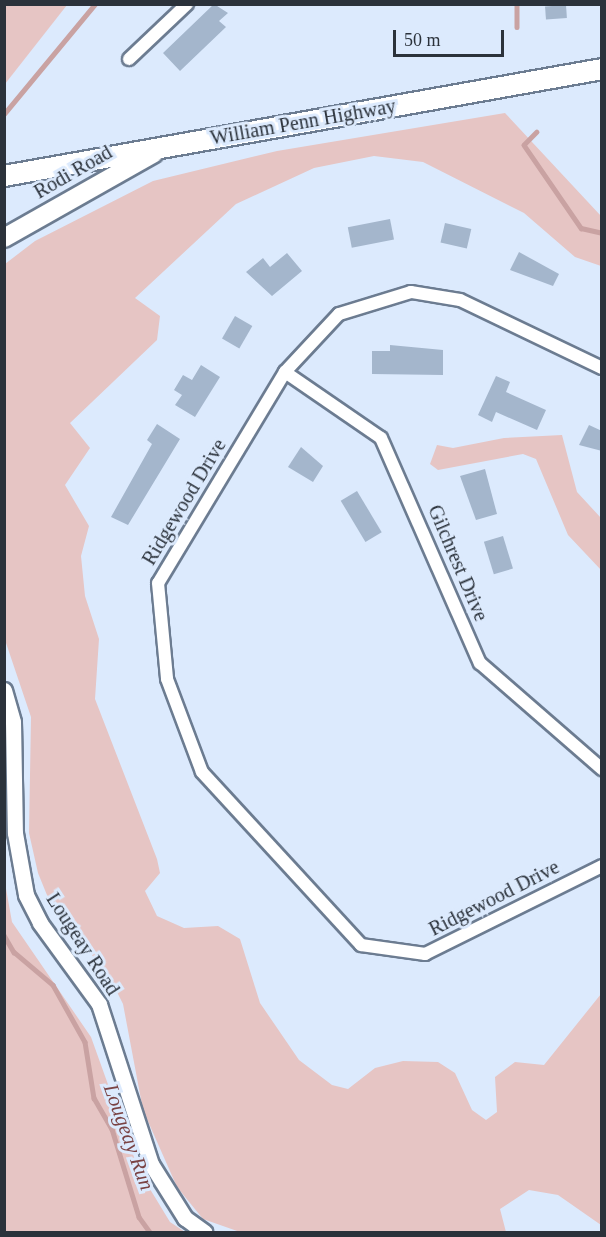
<!DOCTYPE html>
<style>
body{margin:0}
#map{position:relative;width:606px;height:1237px;overflow:hidden;background:#dceafd;font-family:"Times New Roman",serif}
div>[style]{position:absolute}
.green>*{inset:0;background:#e6c5c4}
.stream>*{height:4.5px;margin:-2.25px;padding:0 2.25px;transform-origin:2.25px;border-radius:2.25px;background:#c9a2a2}
.building>*{inset:0;background:#a4b6cc;transform-origin:0 0}
.roads{filter:drop-shadow(2px 0 #6c7c91) drop-shadow(-2px 0 #6c7c91) drop-shadow(0 2px #6c7c91) drop-shadow(0 -2px #6c7c91)}
.minor>*{height:12px;margin:-6px;padding:0 6px;transform-origin:6px;border-radius:6px;background:#fff}
.tertiary>*{height:15px;margin:-7.5px;padding:0 7.5px;transform-origin:7.5px;border-radius:7.5px;background:#fff}
.primary>*{height:18px;margin:-9px;padding:0 9px;transform-origin:9px;border-radius:9px;background:#fff}
.trunk>*{height:20px;margin:-10px;padding:0 10px;transform-origin:10px;border-radius:10px;background:#fff}
span{translate:-50% -50%;white-space:nowrap;text-align:center;line-height:1.15;-webkit-text-stroke:6px #dceafd;paint-order:stroke}
.street-label{font-size:20px;color:#2b323b}
.water-label{font-size:21px;color:#7a4344;font-style:italic}
.frame{position:absolute;inset:0;border:6px solid #2b323b;pointer-events:none}
.scale{position:absolute;left:393px;top:30px;width:111px;height:27px;box-sizing:border-box;border:3px solid #2b323b;border-top:0;padding-left:8px;font-size:18px;line-height:21px;white-space:nowrap;color:#2b323b;-webkit-text-stroke:4px #dceafd;paint-order:stroke}
</style>
<div id="map">
<div class="green">
<i style="clip-path:polygon(5px 4px,67px 5px,5px 84px,4px 5px)"></i>
<i style="clip-path:polygon(505px 113px,601px 216px,601px 266px,575px 257px,524px 213px,423px 162px,374px 156px,314px 168px,236px 204px,135px 298px,160px 316px,157px 340px,70px 423px,90px 448px,65px 485px,89px 526px,81px 556px,85px 596px,99px 639px,95px 699px,157px 859px,160px 873px,145px 891px,157px 916px,184px 928px,218px 926px,240px 939px,260px 1003px,299px 1060px,332px 1085px,348px 1089px,375px 1068px,403px 1061px,438px 1062px,455px 1073px,472px 1110px,486px 1120px,497px 1112px,495px 1077px,515px 1062px,544px 1065px,601px 994px,601px 1225px,558px 1195px,529px 1190px,500px 1209px,506px 1232px,240px 1232px,203px 1219px,177px 1187px,143px 1110px,123px 1004px,109px 976px,51px 905px,38px 873px,29px 833px,31px 717px,5px 640px,5px 264px,35px 241px,153px 181px,277px 151px)"></i>
<i style="clip-path:polygon(562px 435px,577px 492px,601px 518px,601px 570px,568px 535px,536px 459px,523px 454px,438px 470px,430px 464px,437px 445px,453px 448px,504px 438px)"></i>
<i style="clip-path:polygon(5px 883px,12px 922px,91px 1037px,139px 1171px,170px 1222px,185px 1232px,5px 1232px)"></i>
</div>
<div class="stream">
<i style="left:517px;top:4px;width:23px;rotate:90deg"></i>
<i style="left:4px;top:114px;width:143px;rotate:-50.4deg"></i>
<i style="left:537px;top:132px;width:18px;rotate:135deg"></i>
<i style="left:524px;top:145px;width:101px;rotate:55.5deg"></i>
<i style="left:581px;top:228px;width:22px;rotate:13deg"></i>
<i style="left:4px;top:935px;width:20px;rotate:60deg"></i>
<i style="left:14px;top:952px;width:51px;rotate:40.2deg"></i>
<i style="left:53px;top:985px;width:65px;rotate:60.7deg"></i>
<i style="left:85px;top:1042px;width:57px;rotate:80.9deg"></i>
<i style="left:94px;top:1098px;width:36px;rotate:60deg"></i>
<i style="left:112px;top:1129px;width:92px;rotate:72.9deg"></i>
<i style="left:139px;top:1217px;width:19px;rotate:54deg"></i>
</div>
<div class="building">
<i style="clip-path:polygon(214px 4px,228px 13px,219px 21px,226px 27px,180px 71px,163px 53px)"></i>
<i style="left:566px;top:5px;width:13px;height:21px;rotate:86deg"></i>
<i style="left:390px;top:219px;width:21px;height:43px;rotate:79deg"></i>
<i style="left:445px;top:223px;width:27px;height:20px;rotate:13deg"></i>
<i style="clip-path:polygon(519px 252px,559px 274px,553px 286px,510px 270px)"></i>
<i style="clip-path:polygon(287px 253px,302px 271px,272px 296px,246px 272px,263px 258px,270px 267px)"></i>
<i style="left:235px;top:316px;width:20px;height:26px;rotate:30deg"></i>
<i style="clip-path:polygon(390px 345px,443px 350px,443px 375px,372px 374px,372px 351px,390px 351px)"></i>
<i style="clip-path:polygon(201px 365px,220px 377px,195px 417px,175px 405px,182px 395px,174px 390px,183px 375px,192px 380px)"></i>
<i style="clip-path:polygon(496px 376px,510px 382px,506px 392px,546px 410px,537px 430px,496px 412px,492px 422px,478px 415px)"></i>
<i style="clip-path:polygon(157px 424px,180px 439px,128px 525px,111px 517px,152px 444px,147px 440px)"></i>
<i style="clip-path:polygon(589px 425px,602px 431px,602px 451px,579px 445px)"></i>
<i style="clip-path:polygon(301px 447px,323px 466px,313px 482px,288px 467px)"></i>
<i style="clip-path:polygon(485px 469px,497px 514px,476px 520px,460px 476px)"></i>
<i style="left:357px;top:491px;width:48px;height:19px;rotate:59deg"></i>
<i style="left:503px;top:536px;width:34px;height:20px;rotate:73deg"></i>
</div>
<div class="roads">
<div class="minor">
<i style="left:129px;top:59px;width:80px;rotate:-43.5deg"></i>
<i style="left:602px;top:368px;width:157px;rotate:-154.4deg"></i>
<i style="left:460px;top:300px;width:50px;rotate:-170.7deg"></i>
<i style="left:411px;top:292px;width:75px;rotate:163deg"></i>
<i style="left:339px;top:314px;width:79px;rotate:133deg"></i>
<i style="left:285px;top:372px;width:246px;rotate:121deg"></i>
<i style="left:158px;top:583px;width:96px;rotate:84.6deg"></i>
<i style="left:167px;top:679px;width:99px;rotate:69.4deg"></i>
<i style="left:202px;top:772px;width:235px;rotate:47.4deg"></i>
<i style="left:361px;top:945px;width:65px;rotate:8deg"></i>
<i style="left:425px;top:954px;width:198px;rotate:-26.4deg"></i>
<i style="left:285px;top:372px;width:116px;rotate:34.5deg"></i>
<i style="left:381px;top:438px;width:246px;rotate:66.3deg"></i>
<i style="left:480px;top:663px;width:162px;rotate:41deg"></i>
</div>
<div class="tertiary">
<i style="left:4px;top:690px;width:33px;rotate:74deg"></i>
<i style="left:13px;top:722px;width:111px;rotate:89deg"></i>
<i style="left:15px;top:833px;width:63px;rotate:79.9deg"></i>
<i style="left:26px;top:895px;width:31px;rotate:63deg"></i>
<i style="left:40px;top:923px;width:100px;rotate:53.9deg"></i>
<i style="left:99px;top:1004px;width:168px;rotate:72deg"></i>
<i style="left:151px;top:1164px;width:64px;rotate:57.8deg"></i>
<i style="left:185px;top:1218px;width:24px;rotate:36deg"></i>
</div>
<div class="primary">
<i style="left:4px;top:238px;width:172px;rotate:-29.5deg"></i>
</div>
<div class="trunk">
<i style="left:4px;top:176px;width:607px;rotate:-10.14deg"></i>
</div>
</div>
<div class="street-label">
<span style="left:303px;top:122px;rotate:-10deg">William Penn Highway</span>
<span style="left:73px;top:172px;rotate:-30deg">Rodi Road</span>
<span style="left:184px;top:502px;rotate:-59deg">Ridgewood Drive</span>
<span style="left:458px;top:563px;rotate:67deg">Gilchrest Drive</span>
<span style="left:494px;top:898px;rotate:-27deg">Ridgewood Drive</span>
<span style="left:83px;top:944px;rotate:57deg">Lougeay Road</span>
</div>
<div class="water-label">
<span style="left:129px;top:1137px;rotate:70deg">Lougeay Run</span>
</div>
<div class="frame"></div>
<div class="scale">50 m</div>
</div>
